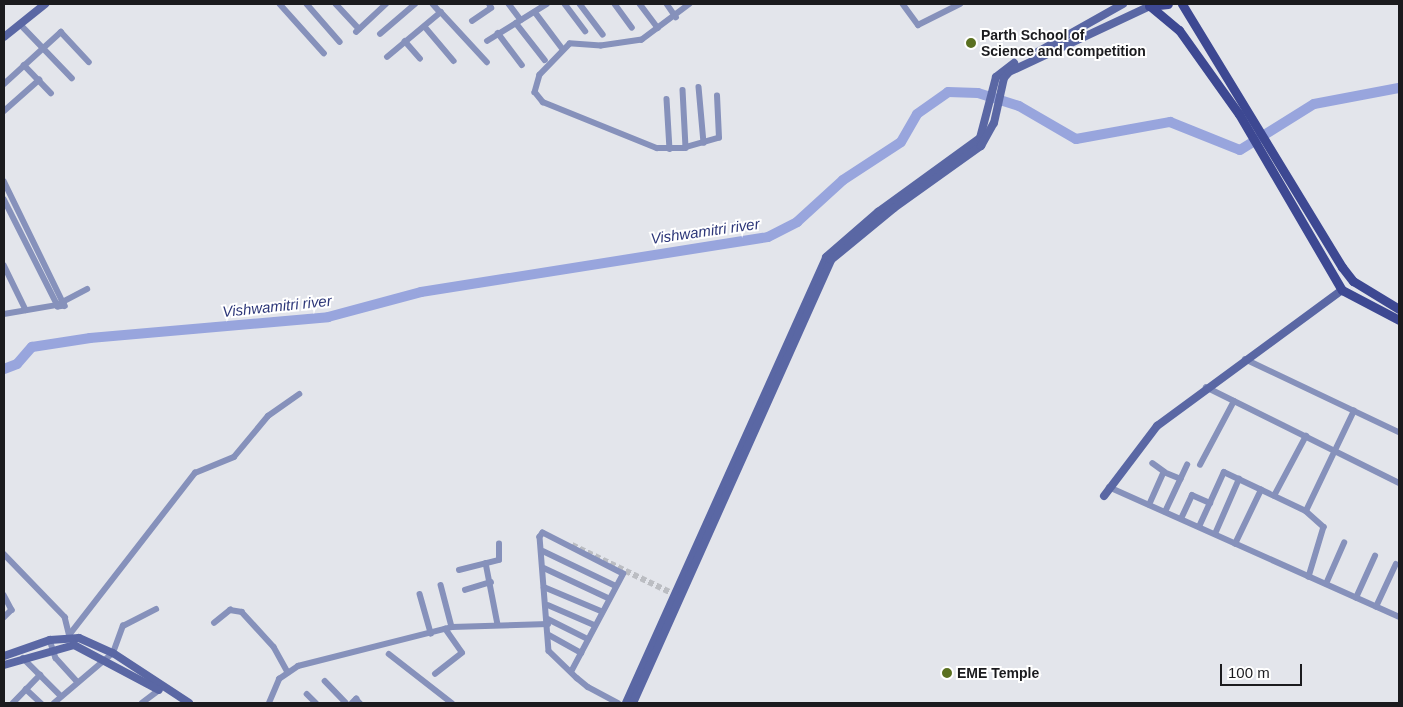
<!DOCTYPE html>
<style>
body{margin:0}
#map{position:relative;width:1403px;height:707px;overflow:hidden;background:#e3e5eb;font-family:Arial,sans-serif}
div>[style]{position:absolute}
.river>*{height:10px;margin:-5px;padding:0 5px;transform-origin:5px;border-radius:5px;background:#98a5dd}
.street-tunnel>*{height:5.5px;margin-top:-2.75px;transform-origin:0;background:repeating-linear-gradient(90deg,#bbbdc2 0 5.5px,transparent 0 8.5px)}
.street>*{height:5.5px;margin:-2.75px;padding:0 2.75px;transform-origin:2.75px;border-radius:2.75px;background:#8691bb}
.secondary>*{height:8px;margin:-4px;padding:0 4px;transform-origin:4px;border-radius:4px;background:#5a67a4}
.primary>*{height:9px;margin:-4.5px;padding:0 4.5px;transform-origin:4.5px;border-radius:4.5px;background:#3d4892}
.dots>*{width:14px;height:14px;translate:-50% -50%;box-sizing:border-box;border:2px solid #fff;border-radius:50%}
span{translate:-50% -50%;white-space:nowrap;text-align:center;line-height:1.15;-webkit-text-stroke:4px #fff;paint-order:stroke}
.poi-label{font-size:14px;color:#1b1b1e;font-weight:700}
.left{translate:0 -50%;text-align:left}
.water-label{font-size:15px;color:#2d3779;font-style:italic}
.frame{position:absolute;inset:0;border:5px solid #1b1b1e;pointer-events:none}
.scale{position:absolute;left:1220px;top:664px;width:82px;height:22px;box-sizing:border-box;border:2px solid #1b1b1e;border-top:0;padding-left:6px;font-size:15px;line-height:18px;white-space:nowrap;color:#1b1b1e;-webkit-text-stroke:4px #fff;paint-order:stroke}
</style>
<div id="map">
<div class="river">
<i style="left:4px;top:369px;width:14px;rotate:-21deg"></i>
<i style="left:17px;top:364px;width:23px;rotate:-49deg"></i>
<i style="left:32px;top:347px;width:59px;rotate:-8.8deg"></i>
<i style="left:90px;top:338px;width:239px;rotate:-5deg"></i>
<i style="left:328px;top:317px;width:96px;rotate:-15deg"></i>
<i style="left:421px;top:292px;width:351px;rotate:-9deg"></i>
<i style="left:768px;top:237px;width:33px;rotate:-27deg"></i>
<i style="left:797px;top:222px;width:62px;rotate:-42.4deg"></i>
<i style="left:843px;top:180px;width:69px;rotate:-33.2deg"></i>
<i style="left:901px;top:142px;width:32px;rotate:-60deg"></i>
<i style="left:917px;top:114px;width:38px;rotate:-35deg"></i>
<i style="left:948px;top:92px;width:30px;rotate:2deg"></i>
<i style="left:978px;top:93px;width:43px;rotate:17.6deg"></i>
<i style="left:1019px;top:106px;width:66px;rotate:30.1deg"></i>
<i style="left:1076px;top:139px;width:96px;rotate:-10.3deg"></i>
<i style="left:1170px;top:122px;width:75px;rotate:21.8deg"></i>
<i style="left:1240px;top:150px;width:87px;rotate:-31.9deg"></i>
<i style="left:1314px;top:104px;width:86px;rotate:-10.7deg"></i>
</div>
<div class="street-tunnel">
<i style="left:572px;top:545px;width:113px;rotate:25.7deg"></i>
</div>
<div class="street">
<i style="left:280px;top:4px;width:66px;rotate:48.1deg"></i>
<i style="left:307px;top:4px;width:50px;rotate:49deg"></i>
<i style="left:336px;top:4px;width:34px;rotate:47deg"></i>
<i style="left:433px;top:4px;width:11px;rotate:49deg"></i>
<i style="left:509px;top:4px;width:20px;rotate:53deg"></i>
<i style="left:565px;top:4px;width:34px;rotate:53deg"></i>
<i style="left:580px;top:4px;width:38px;rotate:53deg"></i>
<i style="left:615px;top:4px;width:29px;rotate:54deg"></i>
<i style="left:640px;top:4px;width:30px;rotate:53deg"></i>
<i style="left:667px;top:4px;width:16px;rotate:55deg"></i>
<i style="left:690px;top:4px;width:60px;rotate:143.1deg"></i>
<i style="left:642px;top:40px;width:41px;rotate:171.7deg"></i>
<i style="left:601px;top:46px;width:31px;rotate:-176deg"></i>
<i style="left:570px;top:44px;width:43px;rotate:134.1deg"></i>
<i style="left:540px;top:75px;width:18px;rotate:106deg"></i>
<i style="left:535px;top:92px;width:13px;rotate:51deg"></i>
<i style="left:543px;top:102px;width:123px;rotate:22deg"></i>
<i style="left:657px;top:148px;width:26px"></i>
<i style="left:683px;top:148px;width:37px;rotate:-16deg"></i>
<i style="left:719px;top:138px;width:42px;rotate:-92.7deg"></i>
<i style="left:903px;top:4px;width:26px;rotate:54deg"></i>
<i style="left:918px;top:25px;width:47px;rotate:-26.6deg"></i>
<i style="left:535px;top:12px;width:45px;rotate:53.1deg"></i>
<i style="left:472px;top:21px;width:23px;rotate:-34deg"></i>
<i style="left:491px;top:8px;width:4px;rotate:-117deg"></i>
<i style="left:516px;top:23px;width:47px;rotate:51.9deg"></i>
<i style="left:20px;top:24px;width:75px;rotate:46.1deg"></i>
<i style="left:426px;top:28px;width:43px;rotate:49.7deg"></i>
<i style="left:356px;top:32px;width:41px;rotate:-43deg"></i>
<i style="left:498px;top:33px;width:40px;rotate:53deg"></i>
<i style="left:380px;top:34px;width:46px;rotate:-40.6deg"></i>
<i style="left:405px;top:41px;width:23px;rotate:49deg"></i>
<i style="left:487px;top:41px;width:70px;rotate:-31.7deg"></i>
<i style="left:387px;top:57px;width:70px;rotate:-39.8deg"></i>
<i style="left:441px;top:12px;width:68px;rotate:47.4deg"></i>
<i style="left:24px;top:65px;width:39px;rotate:46deg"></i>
<i style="left:4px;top:84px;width:77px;rotate:-42.4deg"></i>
<i style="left:61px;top:32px;width:41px;rotate:47deg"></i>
<i style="left:699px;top:87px;width:56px;rotate:84.9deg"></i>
<i style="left:683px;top:90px;width:58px;rotate:87deg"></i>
<i style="left:667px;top:99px;width:50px;rotate:86.6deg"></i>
<i style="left:4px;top:111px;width:47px;rotate:-41.5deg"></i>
<i style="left:4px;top:181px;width:139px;rotate:64deg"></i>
<i style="left:65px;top:306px;width:7px;rotate:172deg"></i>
<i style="left:58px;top:307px;width:120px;rotate:-116.8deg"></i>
<i style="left:4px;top:265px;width:50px;rotate:63.9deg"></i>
<i style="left:4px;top:314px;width:54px;rotate:-9.6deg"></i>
<i style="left:57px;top:305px;width:34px;rotate:-28deg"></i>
<i style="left:1245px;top:359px;width:170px;rotate:25.4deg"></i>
<i style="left:1206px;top:387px;width:216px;rotate:26.4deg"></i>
<i style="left:1200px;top:465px;width:72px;rotate:-62deg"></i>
<i style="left:1164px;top:472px;width:18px;rotate:22deg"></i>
<i style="left:1109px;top:487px;width:318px;rotate:24.1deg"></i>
<i style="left:1274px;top:496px;width:68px;rotate:-61.9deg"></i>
<i style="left:1149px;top:505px;width:36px;rotate:-66deg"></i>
<i style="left:1164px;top:472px;width:14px;rotate:-144deg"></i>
<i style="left:1306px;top:511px;width:24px;rotate:42deg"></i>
<i style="left:1324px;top:527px;width:52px;rotate:106.7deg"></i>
<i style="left:1165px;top:512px;width:52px;rotate:-64.9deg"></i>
<i style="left:1181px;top:519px;width:26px;rotate:-65deg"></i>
<i style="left:1192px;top:495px;width:20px;rotate:24deg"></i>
<i style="left:1199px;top:527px;width:60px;rotate:-65.6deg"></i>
<i style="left:1224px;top:472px;width:91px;rotate:25.4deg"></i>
<i style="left:1306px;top:511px;width:111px;rotate:-64.4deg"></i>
<i style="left:1215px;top:534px;width:60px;rotate:-66.4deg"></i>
<i style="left:1235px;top:544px;width:60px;rotate:-64.3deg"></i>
<i style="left:543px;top:551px;width:81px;rotate:25.6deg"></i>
<i style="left:4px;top:554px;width:88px;rotate:45.9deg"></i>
<i style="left:65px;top:617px;width:21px;rotate:76deg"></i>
<i style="left:486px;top:563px;width:63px;rotate:79deg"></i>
<i style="left:544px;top:568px;width:71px;rotate:25.1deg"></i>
<i style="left:459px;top:570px;width:41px;rotate:-14deg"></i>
<i style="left:499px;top:560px;width:16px;rotate:-90deg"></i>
<i style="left:1326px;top:584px;width:45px;rotate:-66.3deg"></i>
<i style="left:441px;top:585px;width:43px;rotate:75.3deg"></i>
<i style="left:544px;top:587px;width:62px;rotate:22.8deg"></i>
<i style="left:465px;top:590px;width:27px;rotate:-17deg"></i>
<i style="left:420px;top:594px;width:41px;rotate:74.2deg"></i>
<i style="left:4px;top:595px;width:17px;rotate:62deg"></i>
<i style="left:12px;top:610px;width:11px;rotate:135deg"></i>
<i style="left:1356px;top:598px;width:46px;rotate:-65.7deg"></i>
<i style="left:548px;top:605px;width:50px;rotate:23.5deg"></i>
<i style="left:1376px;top:607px;width:47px;rotate:-65.1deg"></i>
<i style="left:548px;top:619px;width:45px;rotate:26.6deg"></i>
<i style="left:214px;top:623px;width:21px;rotate:-39deg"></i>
<i style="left:230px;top:610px;width:12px;rotate:9deg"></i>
<i style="left:242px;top:612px;width:47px;rotate:47.6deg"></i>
<i style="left:274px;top:647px;width:29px;rotate:61deg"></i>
<i style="left:70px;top:634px;width:204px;rotate:-52.2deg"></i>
<i style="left:195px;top:473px;width:42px;rotate:-22.3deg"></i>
<i style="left:234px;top:457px;width:53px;rotate:-50.3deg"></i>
<i style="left:268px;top:416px;width:38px;rotate:-35deg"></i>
<i style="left:549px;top:635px;width:37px;rotate:29deg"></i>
<i style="left:50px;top:640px;width:19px;rotate:72deg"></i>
<i style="left:56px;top:658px;width:31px;rotate:48deg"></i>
<i style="left:389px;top:654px;width:80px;rotate:37.9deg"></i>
<i style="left:23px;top:658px;width:54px;rotate:45deg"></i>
<i style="left:571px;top:672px;width:111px;rotate:-62deg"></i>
<i style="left:623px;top:574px;width:90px;rotate:-152.9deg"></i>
<i style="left:543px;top:533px;width:5px;rotate:127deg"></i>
<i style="left:540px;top:537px;width:114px;rotate:85.5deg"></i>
<i style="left:549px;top:651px;width:39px;rotate:44deg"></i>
<i style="left:577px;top:678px;width:14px;rotate:39deg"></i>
<i style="left:588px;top:687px;width:34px;rotate:28deg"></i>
<i style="left:435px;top:674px;width:34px;rotate:-38deg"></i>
<i style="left:462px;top:653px;width:29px;rotate:-125deg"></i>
<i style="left:325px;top:681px;width:30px;rotate:46deg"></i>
<i style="left:26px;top:689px;width:21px;rotate:43deg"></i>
<i style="left:307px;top:694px;width:13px;rotate:45deg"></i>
<i style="left:13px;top:703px;width:39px;rotate:-46deg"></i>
<i style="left:54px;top:703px;width:77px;rotate:-40.3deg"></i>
<i style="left:113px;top:653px;width:29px;rotate:-70deg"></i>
<i style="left:123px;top:626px;width:37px;rotate:-27deg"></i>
<i style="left:142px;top:703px;width:21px;rotate:-37deg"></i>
<i style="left:269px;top:703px;width:26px;rotate:-67deg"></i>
<i style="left:279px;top:679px;width:23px;rotate:-34deg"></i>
<i style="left:298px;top:666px;width:159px;rotate:-14.2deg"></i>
<i style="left:452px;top:627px;width:96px;rotate:-1.8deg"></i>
<i style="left:352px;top:703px;width:6px;rotate:-45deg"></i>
<i style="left:356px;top:699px;width:6px;rotate:45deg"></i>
</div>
<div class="secondary">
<i style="left:4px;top:37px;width:53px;rotate:-38.8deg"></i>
<i style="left:1034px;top:54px;width:102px;rotate:-29.3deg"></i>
<i style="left:1104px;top:496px;width:88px;rotate:-52.9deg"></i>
<i style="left:1157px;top:426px;width:230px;rotate:-36.3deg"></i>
<i style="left:4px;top:656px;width:49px;rotate:-19.2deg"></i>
<i style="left:50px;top:640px;width:29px;rotate:-4deg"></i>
<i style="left:79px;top:638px;width:37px;rotate:24deg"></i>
<i style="left:113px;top:653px;width:91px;rotate:33.3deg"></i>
<i style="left:4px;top:665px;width:73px;rotate:-15.9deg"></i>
<i style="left:74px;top:645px;width:96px;rotate:27.9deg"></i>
<i style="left:626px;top:703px;width:489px;rotate:-65.8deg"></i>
<i style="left:826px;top:257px;width:69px;rotate:-40.9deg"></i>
<i style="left:878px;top:212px;width:126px;rotate:-36deg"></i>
<i style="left:980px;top:138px;width:63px;rotate:-75.3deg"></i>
<i style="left:996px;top:77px;width:23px;rotate:-38deg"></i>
<i style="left:633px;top:703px;width:485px;rotate:-65.9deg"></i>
<i style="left:831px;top:260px;width:82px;rotate:-39.5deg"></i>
<i style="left:894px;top:208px;width:107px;rotate:-35.5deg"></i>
<i style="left:981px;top:146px;width:26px;rotate:-61deg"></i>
<i style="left:994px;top:123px;width:46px;rotate:-77.5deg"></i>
<i style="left:1004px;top:78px;width:8px;rotate:-50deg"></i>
<i style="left:1009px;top:72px;width:156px;rotate:-25.1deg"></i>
</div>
<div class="primary">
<i style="left:1182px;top:4px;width:308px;rotate:58.7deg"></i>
<i style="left:1342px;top:267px;width:18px;rotate:52deg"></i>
<i style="left:1353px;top:281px;width:54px;rotate:31.3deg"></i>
<i style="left:1149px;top:6px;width:19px;rotate:-6deg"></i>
<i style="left:1150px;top:6px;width:38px;rotate:40deg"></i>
<i style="left:1179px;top:30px;width:103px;rotate:54.5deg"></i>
<i style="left:1239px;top:114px;width:204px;rotate:59.7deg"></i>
<i style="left:1342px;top:290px;width:64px;rotate:27.8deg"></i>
</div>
<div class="dots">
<i style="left:971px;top:43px;background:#5a7020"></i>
<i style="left:947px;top:673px;background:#5a7020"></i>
</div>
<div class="poi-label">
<span class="left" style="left:981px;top:43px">Parth School of<br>Science and competition</span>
<span class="left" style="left:957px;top:673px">EME Temple</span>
</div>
<div class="water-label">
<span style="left:705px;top:231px;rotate:-8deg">Vishwamitri river</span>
<span style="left:277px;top:306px;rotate:-6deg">Vishwamitri river</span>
</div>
<div class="frame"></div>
<div class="scale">100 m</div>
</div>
